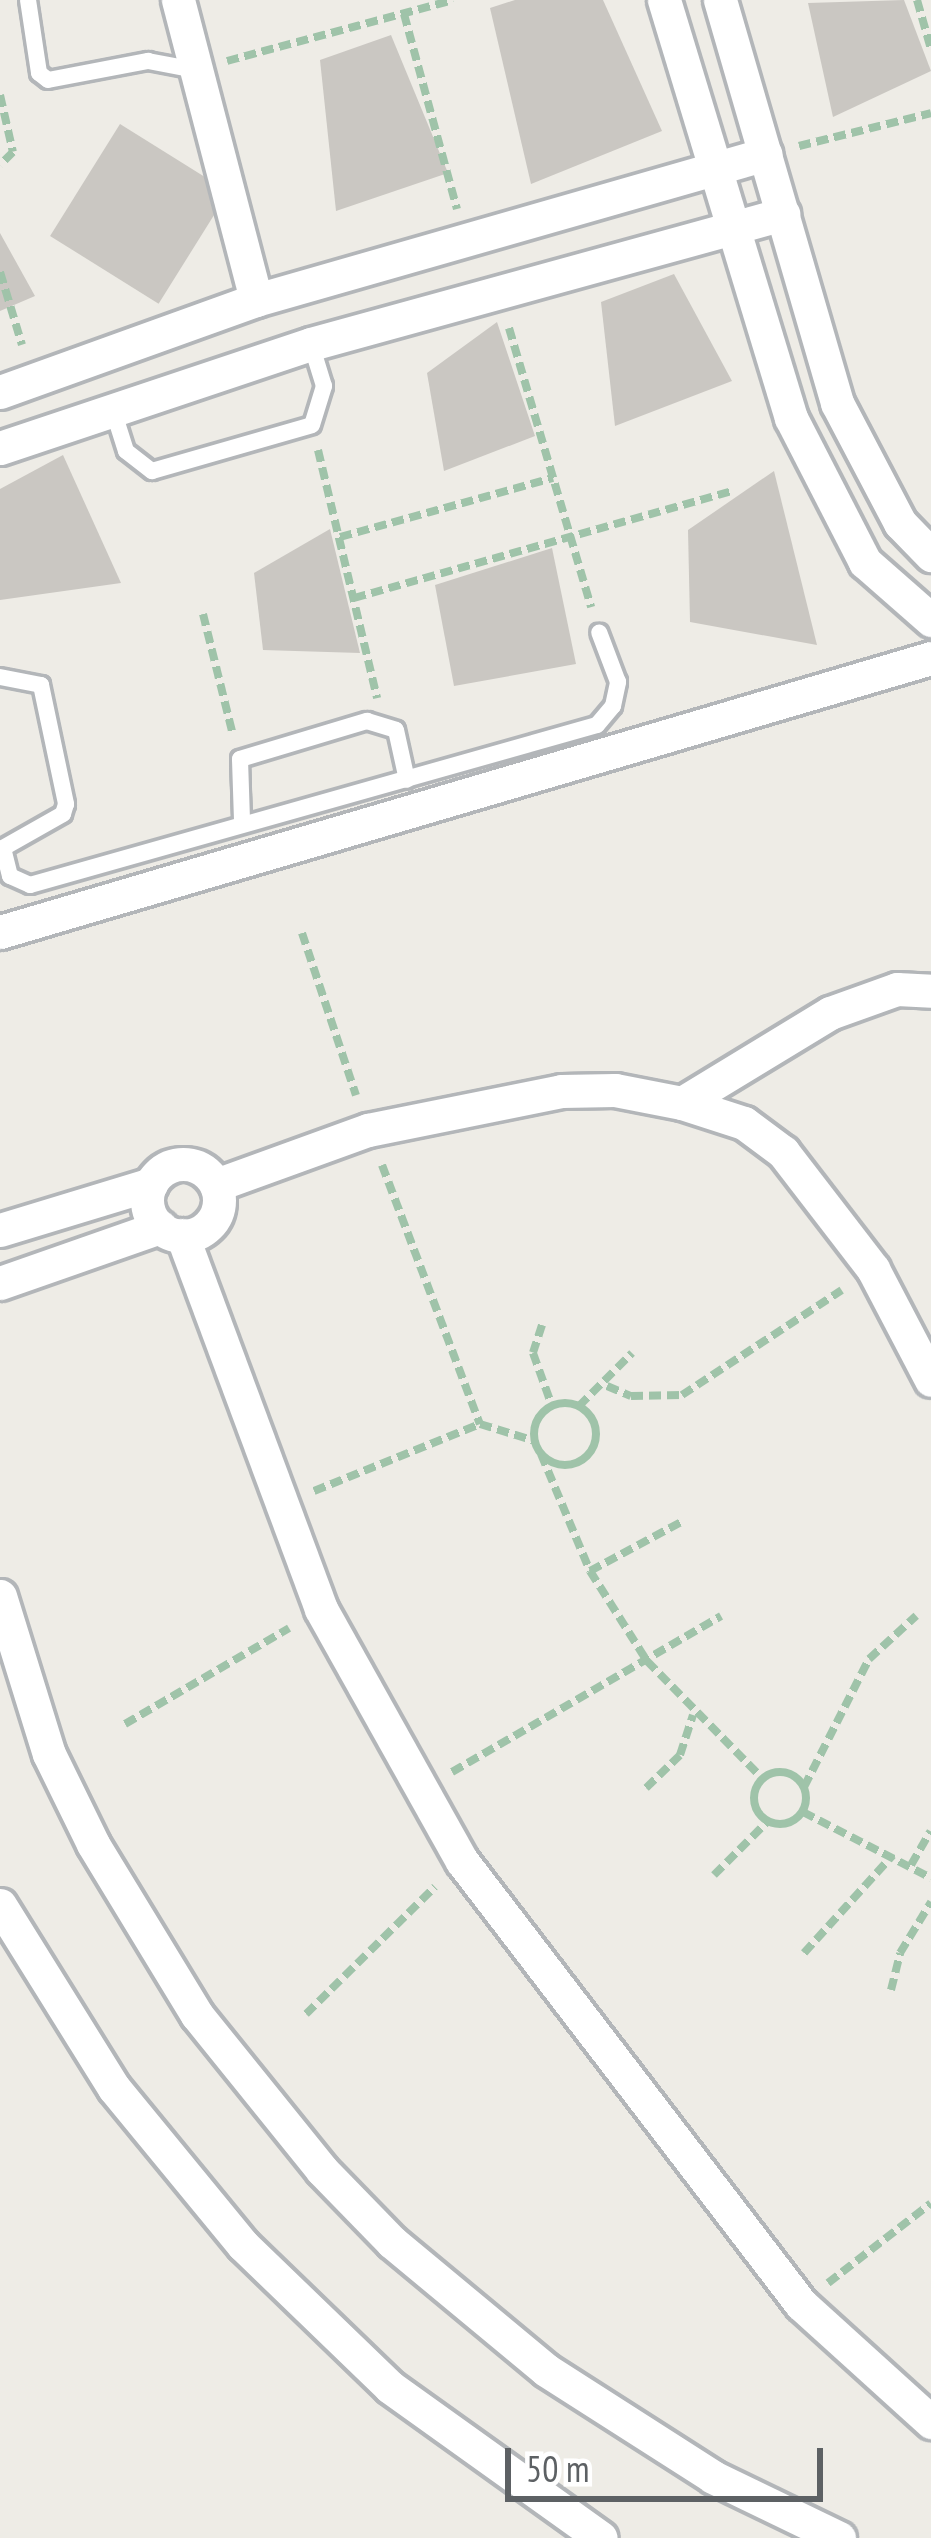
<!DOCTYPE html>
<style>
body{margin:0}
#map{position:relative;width:931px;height:2538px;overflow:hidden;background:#eeece6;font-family:"PT Sans Narrow",sans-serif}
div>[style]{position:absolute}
.building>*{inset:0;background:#cac7c2;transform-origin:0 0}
.path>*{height:8px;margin-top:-4px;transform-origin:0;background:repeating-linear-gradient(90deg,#9fc3a9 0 12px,transparent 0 18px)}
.path>.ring{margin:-4px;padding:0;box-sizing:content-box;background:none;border:8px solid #9fc3a9;border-radius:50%}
.roads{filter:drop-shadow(3px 0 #b3b6b9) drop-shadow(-3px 0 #b3b6b9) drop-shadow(0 3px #b3b6b9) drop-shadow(0 -3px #b3b6b9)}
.lane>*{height:16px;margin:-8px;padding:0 8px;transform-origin:8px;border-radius:8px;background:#fff}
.street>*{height:33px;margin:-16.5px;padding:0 16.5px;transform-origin:16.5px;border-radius:16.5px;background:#fff}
.street>.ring{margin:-16.5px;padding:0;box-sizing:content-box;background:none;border:33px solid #fff;border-radius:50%}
span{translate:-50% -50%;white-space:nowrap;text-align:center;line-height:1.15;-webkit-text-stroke:12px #fff;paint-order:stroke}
.scale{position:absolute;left:505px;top:2448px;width:318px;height:54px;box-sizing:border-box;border:6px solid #5d6164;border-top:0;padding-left:15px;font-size:36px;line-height:42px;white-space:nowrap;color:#5d6164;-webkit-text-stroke:9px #fff;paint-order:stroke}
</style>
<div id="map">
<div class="building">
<i style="clip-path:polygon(515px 0,603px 0,662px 131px,531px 184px,490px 8px)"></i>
<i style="clip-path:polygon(904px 0,931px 71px,833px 117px,808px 3px)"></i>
<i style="clip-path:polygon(391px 35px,448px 173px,336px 211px,320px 60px)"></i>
<i style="left:120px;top:124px;width:128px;height:132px;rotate:32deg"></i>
<i style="clip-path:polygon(0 233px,35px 296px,0 311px)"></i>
<i style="clip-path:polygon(674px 274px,732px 381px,615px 426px,601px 302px)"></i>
<i style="clip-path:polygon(497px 322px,535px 436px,444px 471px,427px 373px)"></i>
<i style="clip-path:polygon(63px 455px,121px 583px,0 600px,0 489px)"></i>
<i style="clip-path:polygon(774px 471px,817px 645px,690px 622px,688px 530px)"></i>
<i style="clip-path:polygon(330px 529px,360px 653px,263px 650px,254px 573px)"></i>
<i style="clip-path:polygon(552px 548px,576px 664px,454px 686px,435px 585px)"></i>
</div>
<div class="path">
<i style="left:917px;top:0;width:51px;rotate:74.1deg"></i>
<i style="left:404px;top:14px;width:202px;rotate:74.8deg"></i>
<i style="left:227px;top:61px;width:234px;rotate:-15.1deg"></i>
<i style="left:0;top:95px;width:58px;rotate:77.2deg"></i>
<i style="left:13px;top:152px;width:18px;rotate:135deg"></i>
<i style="left:799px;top:146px;width:136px;rotate:-14deg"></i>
<i style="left:0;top:272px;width:76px;rotate:73.2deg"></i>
<i style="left:509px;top:328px;width:291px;rotate:73.6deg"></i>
<i style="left:318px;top:450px;width:255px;rotate:76.6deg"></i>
<i style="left:340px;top:537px;width:221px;rotate:-15.5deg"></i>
<i style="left:354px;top:598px;width:392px;rotate:-15.8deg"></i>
<i style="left:203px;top:614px;width:125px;rotate:76.1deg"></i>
<i style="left:302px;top:933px;width:171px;rotate:71.6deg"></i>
<i style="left:382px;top:1165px;width:277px;rotate:69.3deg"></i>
<i style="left:480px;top:1424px;width:58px;rotate:17.2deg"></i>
<i style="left:542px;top:1325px;width:29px;rotate:108deg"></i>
<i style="left:533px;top:1353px;width:56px;rotate:70.3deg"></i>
<i style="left:607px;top:1386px;width:26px;rotate:23deg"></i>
<i style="left:631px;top:1396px;width:51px;rotate:-1.1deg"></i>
<i style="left:682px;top:1395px;width:191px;rotate:-33.3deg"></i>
<i class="ring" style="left:534px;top:1403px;width:54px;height:54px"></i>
<i style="left:579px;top:1406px;width:75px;rotate:-45deg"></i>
<i style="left:541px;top:1454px;width:127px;rotate:67.3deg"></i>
<i style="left:590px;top:1571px;width:107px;rotate:57.7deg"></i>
<i style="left:647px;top:1661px;width:164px;rotate:45.5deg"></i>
<i style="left:314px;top:1491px;width:179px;rotate:-22deg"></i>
<i style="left:590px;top:1571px;width:103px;rotate:-28.3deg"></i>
<i style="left:125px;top:1724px;width:190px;rotate:-30.3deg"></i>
<i class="ring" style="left:754px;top:1772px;width:44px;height:44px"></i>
<i style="left:452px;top:1772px;width:311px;rotate:-30.1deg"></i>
<i style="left:804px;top:1787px;width:144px;rotate:-63.1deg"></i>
<i style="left:869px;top:1659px;width:64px;rotate:-42.5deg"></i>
<i style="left:646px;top:1788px;width:47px;rotate:-44.1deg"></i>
<i style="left:680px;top:1755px;width:42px;rotate:-72deg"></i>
<i style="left:803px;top:1812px;width:144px;rotate:27.3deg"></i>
<i style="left:911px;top:1865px;width:39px;rotate:-60deg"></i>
<i style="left:714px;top:1875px;width:75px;rotate:-45deg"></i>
<i style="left:804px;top:1953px;width:132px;rotate:-47.8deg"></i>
<i style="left:891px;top:1990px;width:38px;rotate:-76deg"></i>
<i style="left:900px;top:1953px;width:60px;rotate:-58.7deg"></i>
<i style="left:306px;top:2014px;width:181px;rotate:-44.6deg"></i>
<i style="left:828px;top:2283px;width:130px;rotate:-37.8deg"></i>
</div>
<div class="roads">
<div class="lane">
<i style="left:28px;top:0;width:74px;rotate:81.4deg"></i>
<i style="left:39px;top:73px;width:11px;rotate:38deg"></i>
<i style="left:48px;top:80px;width:102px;rotate:-10.8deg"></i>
<i style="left:148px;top:61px;width:49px;rotate:10.6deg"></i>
<i style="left:113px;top:410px;width:43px;rotate:72.4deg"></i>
<i style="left:126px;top:451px;width:33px;rotate:38deg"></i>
<i style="left:152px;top:471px;width:166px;rotate:-16deg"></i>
<i style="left:312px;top:425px;width:41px;rotate:-72.9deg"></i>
<i style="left:324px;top:386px;width:44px;rotate:-107.2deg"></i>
<i style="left:0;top:677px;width:42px;rotate:11deg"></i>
<i style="left:41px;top:685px;width:122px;rotate:78.1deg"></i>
<i style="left:66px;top:804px;width:10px;rotate:107deg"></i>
<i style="left:63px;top:814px;width:69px;rotate:150.5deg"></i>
<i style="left:3px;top:848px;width:29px;rotate:76deg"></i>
<i style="left:10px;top:876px;width:22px;rotate:24deg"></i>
<i style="left:30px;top:885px;width:589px;rotate:-15.76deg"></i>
<i style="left:597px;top:725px;width:25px;rotate:-50deg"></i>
<i style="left:613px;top:706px;width:25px;rotate:-78deg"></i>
<i style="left:618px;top:682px;width:53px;rotate:-110.8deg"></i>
<i style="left:242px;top:820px;width:61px;rotate:-91.9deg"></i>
<i style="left:240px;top:759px;width:133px;rotate:-16.7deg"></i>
<i style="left:367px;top:721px;width:30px;rotate:17deg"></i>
<i style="left:396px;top:730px;width:51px;rotate:77.6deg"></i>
</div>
<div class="street">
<i style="left:178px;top:0;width:310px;rotate:75.4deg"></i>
<i style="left:664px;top:0;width:437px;rotate:73.1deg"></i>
<i style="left:791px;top:418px;width:162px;rotate:62.8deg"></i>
<i style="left:865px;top:562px;width:88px;rotate:41.3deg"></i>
<i style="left:720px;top:0;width:420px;rotate:73.8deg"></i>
<i style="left:837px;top:403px;width:136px;rotate:62.3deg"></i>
<i style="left:900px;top:523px;width:45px;rotate:45.9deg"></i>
<i style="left:0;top:392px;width:272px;rotate:-19.8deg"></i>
<i style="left:256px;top:300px;width:530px;rotate:-15.98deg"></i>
<i style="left:0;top:448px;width:328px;rotate:-18.5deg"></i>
<i style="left:311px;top:344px;width:490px;rotate:-15.4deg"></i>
<i style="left:0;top:932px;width:970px;rotate:-16.4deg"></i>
<i style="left:682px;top:1103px;width:173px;rotate:-31.3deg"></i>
<i style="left:830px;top:1013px;width:71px;rotate:-19.7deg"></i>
<i style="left:897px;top:989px;width:34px;rotate:3deg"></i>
<i class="ring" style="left:147px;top:1164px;width:39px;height:39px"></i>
<i style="left:216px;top:1185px;width:162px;rotate:-19.9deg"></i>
<i style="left:368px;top:1130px;width:197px;rotate:-11.4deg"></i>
<i style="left:561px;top:1091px;width:54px;rotate:-1.1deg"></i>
<i style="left:615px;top:1090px;width:68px;rotate:11deg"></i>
<i style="left:682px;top:1103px;width:65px;rotate:17.9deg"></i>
<i style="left:744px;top:1123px;width:49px;rotate:36.6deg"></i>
<i style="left:783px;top:1152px;width:148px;rotate:52.4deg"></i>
<i style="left:873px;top:1269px;width:125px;rotate:62.4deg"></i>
<i style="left:0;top:1230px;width:158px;rotate:-16.9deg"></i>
<i style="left:182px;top:1235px;width:399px;rotate:69.6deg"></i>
<i style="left:321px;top:1609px;width:289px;rotate:60.8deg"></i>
<i style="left:462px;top:1861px;width:558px;rotate:52.58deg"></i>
<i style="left:801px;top:2304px;width:176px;rotate:42.2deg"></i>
<i style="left:0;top:1283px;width:170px;rotate:-19.3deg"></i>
<i style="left:0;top:1596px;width:165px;rotate:72.8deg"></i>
<i style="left:49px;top:1754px;width:100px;rotate:63.9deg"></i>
<i style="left:93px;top:1844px;width:200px;rotate:58.7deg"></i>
<i style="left:197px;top:2015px;width:199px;rotate:51.1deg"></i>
<i style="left:322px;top:2170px;width:100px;rotate:45.8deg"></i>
<i style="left:392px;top:2242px;width:200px;rotate:39.7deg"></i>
<i style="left:546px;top:2370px;width:198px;rotate:32.6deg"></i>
<i style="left:713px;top:2477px;width:140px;rotate:25.8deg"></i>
<i style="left:0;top:1905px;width:216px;rotate:58.1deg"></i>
<i style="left:114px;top:2088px;width:203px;rotate:50.6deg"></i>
<i style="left:243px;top:2245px;width:204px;rotate:44deg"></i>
<i style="left:390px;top:2387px;width:259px;rotate:35.6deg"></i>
</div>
</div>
<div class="scale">50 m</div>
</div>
